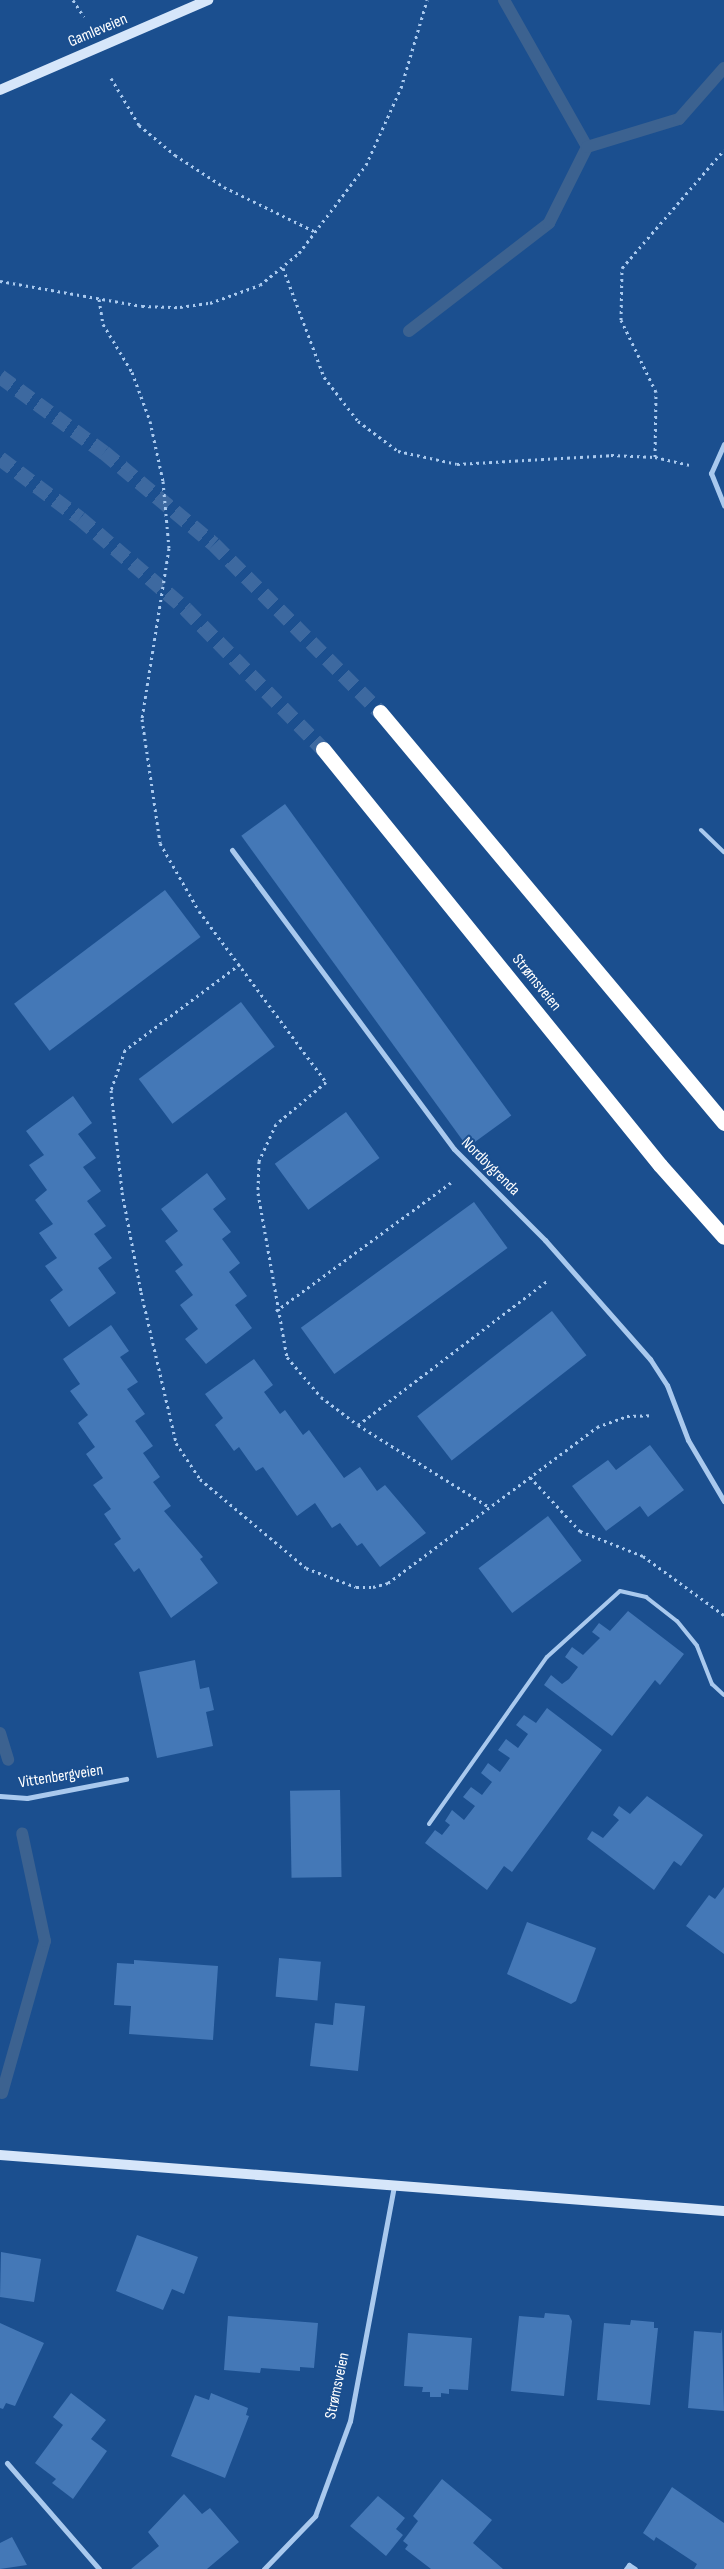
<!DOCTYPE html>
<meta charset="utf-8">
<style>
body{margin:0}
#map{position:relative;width:724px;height:2569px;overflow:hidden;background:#1b4f8f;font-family:"Sofia Sans Condensed",sans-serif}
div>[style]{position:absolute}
.stream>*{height:12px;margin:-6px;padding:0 6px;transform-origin:6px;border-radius:6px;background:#3c6290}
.building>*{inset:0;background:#4478b7;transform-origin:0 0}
.motorway-tunnel>*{height:15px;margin-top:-7.5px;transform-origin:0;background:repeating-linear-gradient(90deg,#3d69a0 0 15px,transparent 0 23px)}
.path>*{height:3px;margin-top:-1.5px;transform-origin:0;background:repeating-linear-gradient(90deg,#a9c9ee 0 2.5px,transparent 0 6.5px)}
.service>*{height:4px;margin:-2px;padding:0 2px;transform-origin:2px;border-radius:2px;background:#a9c9ee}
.minor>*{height:5px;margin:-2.5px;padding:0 2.5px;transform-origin:2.5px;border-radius:2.5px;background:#a9c9ee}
.secondary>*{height:10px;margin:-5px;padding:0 5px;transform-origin:5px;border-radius:5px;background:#d6e6fa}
.motorway>*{height:15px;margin:-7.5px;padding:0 7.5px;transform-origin:7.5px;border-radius:7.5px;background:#fff}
span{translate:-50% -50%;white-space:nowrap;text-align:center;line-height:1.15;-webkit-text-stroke:4px #1b4f8f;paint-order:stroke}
.street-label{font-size:16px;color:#fff}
</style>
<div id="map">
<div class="stream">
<i style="left:504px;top:0;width:169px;rotate:60.5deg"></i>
<i style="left:409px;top:331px;width:177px;rotate:-37.6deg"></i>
<i style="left:549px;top:223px;width:85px;rotate:-63.4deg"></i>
<i style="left:587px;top:147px;width:96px;rotate:-16.9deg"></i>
<i style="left:679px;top:119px;width:68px;rotate:-48.6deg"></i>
<i style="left:0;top:1733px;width:28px;rotate:73deg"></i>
<i style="left:2px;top:2093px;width:158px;rotate:-74.2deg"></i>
<i style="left:45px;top:1941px;width:110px;rotate:-102deg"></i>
</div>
<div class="building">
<i style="left:285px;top:804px;width:385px;height:54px;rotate:54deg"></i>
<i style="left:165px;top:890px;width:59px;height:189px;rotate:53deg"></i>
<i style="left:241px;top:1002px;width:56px;height:128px;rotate:53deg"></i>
<i style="clip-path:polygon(73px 1096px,92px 1123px,78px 1134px,96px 1158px,83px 1167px,101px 1191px,87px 1201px,106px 1226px,94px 1234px,112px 1258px,98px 1268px,116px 1293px,69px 1327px,50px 1300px,63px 1290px,45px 1266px,57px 1258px,39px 1233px,53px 1224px,35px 1200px,47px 1190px,29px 1165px,44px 1155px,26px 1131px)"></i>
<i style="left:346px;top:1112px;width:57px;height:88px;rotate:54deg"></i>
<i style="clip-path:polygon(207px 1173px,226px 1199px,213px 1209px,231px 1232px,222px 1239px,240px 1263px,229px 1272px,247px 1296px,235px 1305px,252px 1328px,206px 1364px,185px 1339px,198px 1329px,180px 1305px,193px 1295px,175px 1271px,183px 1265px,165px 1241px,178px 1231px,161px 1209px)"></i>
<i style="left:474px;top:1202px;width:57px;height:214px;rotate:54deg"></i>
<i style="left:552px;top:1311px;width:56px;height:171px;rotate:52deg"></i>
<i style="clip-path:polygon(111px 1325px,129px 1351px,120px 1357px,138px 1382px,127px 1389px,145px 1414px,135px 1421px,153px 1446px,143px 1453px,160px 1477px,153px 1482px,171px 1506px,164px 1511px,203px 1557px,200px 1559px,218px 1583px,171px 1618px,139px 1568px,134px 1572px,114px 1544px,121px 1539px,104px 1514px,111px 1509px,93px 1485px,103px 1478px,86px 1454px,95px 1447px,78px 1423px,88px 1415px,70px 1391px,80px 1384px,63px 1359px)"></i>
<i style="clip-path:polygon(254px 1359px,273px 1385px,264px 1392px,280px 1414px,285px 1410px,303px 1435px,309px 1430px,344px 1478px,360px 1467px,377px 1491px,385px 1485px,426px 1533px,380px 1567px,362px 1543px,357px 1546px,340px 1523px,332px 1528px,315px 1503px,297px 1516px,263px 1467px,256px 1471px,239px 1447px,234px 1451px,215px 1425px,223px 1418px,205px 1394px)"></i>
<i style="clip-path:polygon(650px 1445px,684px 1490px,648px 1517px,640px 1506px,606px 1531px,572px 1486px,608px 1460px,616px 1470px)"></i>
<i style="left:548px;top:1516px;width:56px;height:87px;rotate:53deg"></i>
<i style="clip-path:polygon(628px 1611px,684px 1654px,660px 1685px,655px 1680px,612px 1736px,544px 1685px,551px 1675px,562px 1684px,569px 1679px,578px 1667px,565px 1657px,572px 1647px,583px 1655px,600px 1638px,592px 1632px,599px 1623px,610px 1631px)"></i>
<i style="clip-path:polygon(195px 1660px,200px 1689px,209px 1687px,214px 1710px,206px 1712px,213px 1746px,157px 1758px,139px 1672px)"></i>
<i style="clip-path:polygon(547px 1708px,602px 1750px,512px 1872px,504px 1866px,487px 1890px,425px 1843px,435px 1830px,442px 1835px,450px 1825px,445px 1821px,452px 1810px,464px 1820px,475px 1806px,463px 1797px,471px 1787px,482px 1795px,492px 1782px,481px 1773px,488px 1763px,500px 1772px,510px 1758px,498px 1750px,506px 1739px,518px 1748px,528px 1734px,516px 1725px,524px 1715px,536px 1723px)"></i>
<i style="left:340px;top:1790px;width:87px;height:50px;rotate:89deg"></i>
<i style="clip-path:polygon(647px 1796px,703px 1835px,681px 1866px,674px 1861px,654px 1890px,587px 1839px,592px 1831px,603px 1838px,619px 1820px,613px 1815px,619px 1806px,630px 1814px)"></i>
<i style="clip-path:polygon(724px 1887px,724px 1954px,686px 1926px,709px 1895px,715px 1899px)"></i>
<i style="clip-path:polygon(527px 1922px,596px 1948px,576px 2001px,571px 2004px,507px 1974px)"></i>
<i style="left:279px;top:1958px;width:42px;height:39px;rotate:5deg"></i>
<i style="clip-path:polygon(134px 1960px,218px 1966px,213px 2040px,129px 2034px,131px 2006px,114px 2005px,117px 1963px,134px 1964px)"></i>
<i style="clip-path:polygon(335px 2003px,365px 2006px,358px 2071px,310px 2066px,315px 2023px,333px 2025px)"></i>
<i style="clip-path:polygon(137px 2235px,198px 2257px,184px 2294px,172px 2289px,163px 2310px,116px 2291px)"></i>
<i style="clip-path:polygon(1px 2252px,41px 2259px,34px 2302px,0 2297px)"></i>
<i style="clip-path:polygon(545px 2313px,569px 2315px,572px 2321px,564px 2396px,511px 2391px,519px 2316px,544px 2318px)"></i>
<i style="clip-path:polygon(228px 2316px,318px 2323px,314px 2368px,300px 2367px,300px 2371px,261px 2368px,260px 2373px,224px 2370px)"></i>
<i style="clip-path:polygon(631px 2320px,654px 2322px,654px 2328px,658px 2328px,650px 2405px,597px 2400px,604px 2323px,630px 2325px)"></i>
<i style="clip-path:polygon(0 2323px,44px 2343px,15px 2406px,6px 2403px,3px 2409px,0 2408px)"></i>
<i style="clip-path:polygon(722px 2329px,724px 2411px,688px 2408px,694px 2331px,721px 2333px)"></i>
<i style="clip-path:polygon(408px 2333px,472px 2338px,468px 2390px,449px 2389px,449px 2394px,441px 2393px,441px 2397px,430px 2397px,430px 2392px,422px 2392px,423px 2387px,404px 2386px)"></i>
<i style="clip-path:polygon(71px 2393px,106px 2420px,91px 2439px,107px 2451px,73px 2499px,52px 2483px,56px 2479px,35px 2463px,63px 2425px,53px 2417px)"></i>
<i style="clip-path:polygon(211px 2393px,248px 2408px,246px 2415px,249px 2416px,225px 2478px,171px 2456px,195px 2395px,209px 2400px)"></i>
<i style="clip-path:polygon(442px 2479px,492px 2520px,473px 2543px,503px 2569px,431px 2569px,405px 2549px,408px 2545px,403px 2541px,418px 2521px,413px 2516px)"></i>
<i style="clip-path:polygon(672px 2487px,724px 2523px,724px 2569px,694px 2569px,697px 2564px,656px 2537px,654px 2541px,643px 2533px)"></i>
<i style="clip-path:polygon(184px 2494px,202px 2514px,210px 2508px,239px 2542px,207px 2569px,131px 2569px,159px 2546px,148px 2532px)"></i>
<i style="clip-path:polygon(378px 2496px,405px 2518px,396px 2529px,403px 2535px,386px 2556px,350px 2526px)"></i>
<i style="clip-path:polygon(12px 2537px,27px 2565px,0 2569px,0 2543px)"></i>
</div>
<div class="motorway-tunnel">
<i style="left:0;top:376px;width:129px;rotate:36.2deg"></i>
<i style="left:104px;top:452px;width:143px;rotate:39.9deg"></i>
<i style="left:214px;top:544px;width:236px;rotate:45.3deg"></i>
<i style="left:0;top:458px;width:100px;rotate:36.9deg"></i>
<i style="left:80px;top:518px;width:140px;rotate:40.6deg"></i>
<i style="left:186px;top:609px;width:196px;rotate:45.6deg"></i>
</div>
<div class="path">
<i style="left:73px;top:0;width:20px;rotate:57deg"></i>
<i style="left:111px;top:78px;width:55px;rotate:59.2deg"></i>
<i style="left:139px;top:125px;width:47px;rotate:39.8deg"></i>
<i style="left:175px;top:155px;width:59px;rotate:33.1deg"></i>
<i style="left:224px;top:187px;width:102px;rotate:26.1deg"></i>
<i style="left:283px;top:268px;width:116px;rotate:69.4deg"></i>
<i style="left:324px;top:377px;width:56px;rotate:52.3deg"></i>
<i style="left:358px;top:421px;width:50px;rotate:36.9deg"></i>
<i style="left:398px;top:451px;width:60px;rotate:12.4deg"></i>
<i style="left:457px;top:464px;width:154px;rotate:-3.3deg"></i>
<i style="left:611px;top:455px;width:44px;rotate:2.6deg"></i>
<i style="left:655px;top:457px;width:35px;rotate:13deg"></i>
<i style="left:0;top:281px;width:144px;rotate:10deg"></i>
<i style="left:142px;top:306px;width:38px;rotate:2deg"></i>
<i style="left:180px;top:307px;width:30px;rotate:-8deg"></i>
<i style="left:210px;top:303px;width:53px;rotate:-19.8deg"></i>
<i style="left:260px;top:285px;width:50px;rotate:-39.4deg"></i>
<i style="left:299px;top:253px;width:111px;rotate:-52.7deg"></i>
<i style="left:366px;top:165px;width:85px;rotate:-65.6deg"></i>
<i style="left:401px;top:88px;width:92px;rotate:-73.5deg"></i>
<i style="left:99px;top:299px;width:25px;rotate:81deg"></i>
<i style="left:103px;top:324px;width:56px;rotate:58.9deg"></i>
<i style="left:132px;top:372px;width:52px;rotate:69.8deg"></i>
<i style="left:150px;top:421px;width:61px;rotate:77.8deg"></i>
<i style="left:163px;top:481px;width:67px;rotate:84.9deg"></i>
<i style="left:169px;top:548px;width:173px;rotate:99deg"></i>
<i style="left:142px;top:719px;width:125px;rotate:81.7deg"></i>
<i style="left:160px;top:843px;width:78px;rotate:60.2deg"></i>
<i style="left:199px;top:911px;width:213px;rotate:53.4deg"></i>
<i style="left:326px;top:1082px;width:65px;rotate:140deg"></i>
<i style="left:276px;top:1124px;width:41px;rotate:114.7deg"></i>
<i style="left:259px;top:1161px;width:32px;rotate:92deg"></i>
<i style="left:258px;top:1193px;width:167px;rotate:80deg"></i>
<i style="left:287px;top:1357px;width:52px;rotate:49.6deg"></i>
<i style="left:321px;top:1397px;width:46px;rotate:37.1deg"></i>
<i style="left:358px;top:1425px;width:155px;rotate:32deg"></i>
<i style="left:655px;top:457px;width:65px;rotate:-89.1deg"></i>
<i style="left:656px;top:392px;width:80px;rotate:-115.9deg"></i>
<i style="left:621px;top:320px;width:52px;rotate:-88.9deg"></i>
<i style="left:622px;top:268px;width:156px;rotate:-49.2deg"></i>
<i style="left:240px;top:964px;width:144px;rotate:143.2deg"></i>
<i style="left:125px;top:1050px;width:42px;rotate:109.3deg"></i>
<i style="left:111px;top:1090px;width:103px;rotate:83.8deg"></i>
<i style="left:122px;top:1192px;width:102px;rotate:79.2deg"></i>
<i style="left:141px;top:1292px;width:155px;rotate:76.9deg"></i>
<i style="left:176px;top:1443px;width:43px;rotate:56.3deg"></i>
<i style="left:200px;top:1479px;width:138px;rotate:40deg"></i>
<i style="left:306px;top:1568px;width:53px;rotate:20.8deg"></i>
<i style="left:356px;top:1587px;width:17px"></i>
<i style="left:373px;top:1587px;width:16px;rotate:-15deg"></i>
<i style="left:388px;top:1583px;width:261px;rotate:-36.7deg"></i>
<i style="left:597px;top:1427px;width:32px;rotate:-20deg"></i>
<i style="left:627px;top:1416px;width:25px;rotate:-2deg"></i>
<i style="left:276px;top:1311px;width:220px;rotate:-36.3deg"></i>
<i style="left:358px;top:1425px;width:239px;rotate:-37.3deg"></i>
<i style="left:530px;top:1477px;width:74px;rotate:47.2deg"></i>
<i style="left:580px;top:1531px;width:68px;rotate:21.6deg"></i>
<i style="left:643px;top:1556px;width:100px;rotate:36.1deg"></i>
</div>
<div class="service">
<i style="left:701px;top:830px;width:32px;rotate:44deg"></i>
<i style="left:429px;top:1824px;width:204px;rotate:-54.8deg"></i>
<i style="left:547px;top:1657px;width:98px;rotate:-42.1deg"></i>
<i style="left:620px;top:1591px;width:27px;rotate:13deg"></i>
<i style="left:646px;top:1597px;width:39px;rotate:38deg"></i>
<i style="left:677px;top:1621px;width:32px;rotate:51deg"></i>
<i style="left:697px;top:1646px;width:41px;rotate:68.5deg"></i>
<i style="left:712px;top:1684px;width:16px;rotate:43deg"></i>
</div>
<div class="minor">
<i style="left:724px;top:444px;width:32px;rotate:114deg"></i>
<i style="left:711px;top:473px;width:35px;rotate:68deg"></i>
<i style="left:232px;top:850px;width:372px;rotate:53.4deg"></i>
<i style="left:454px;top:1149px;width:129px;rotate:45deg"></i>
<i style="left:545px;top:1240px;width:159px;rotate:48.6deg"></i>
<i style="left:650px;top:1359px;width:31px;rotate:57deg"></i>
<i style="left:667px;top:1385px;width:59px;rotate:69.1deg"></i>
<i style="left:688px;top:1440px;width:71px;rotate:59.5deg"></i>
<i style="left:0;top:1796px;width:27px;rotate:4deg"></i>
<i style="left:27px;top:1798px;width:101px;rotate:-10.9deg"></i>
<i style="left:7px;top:2463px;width:140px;rotate:49deg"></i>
<i style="left:264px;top:2569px;width:74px;rotate:-46.1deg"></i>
<i style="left:315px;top:2516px;width:101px;rotate:-69.8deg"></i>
<i style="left:350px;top:2421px;width:238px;rotate:-79.4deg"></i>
<i style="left:626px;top:2569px;width:5px;rotate:-53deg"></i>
<i style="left:629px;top:2565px;width:7px;rotate:34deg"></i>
</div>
<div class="secondary">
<i style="left:0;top:90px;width:227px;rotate:-23.4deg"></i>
<i style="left:0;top:2155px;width:726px;rotate:4.42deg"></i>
</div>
<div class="motorway">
<i style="left:380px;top:712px;width:536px;rotate:50.07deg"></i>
<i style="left:323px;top:749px;width:535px;rotate:50.99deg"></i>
<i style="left:660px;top:1165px;width:96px;rotate:48.4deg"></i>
</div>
<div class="street-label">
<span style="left:98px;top:31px;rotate:-23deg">Gamleveien</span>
<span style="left:536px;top:983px;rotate:51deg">Strømsveien</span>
<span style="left:490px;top:1167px;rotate:45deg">Nordbygrenda</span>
<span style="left:61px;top:1777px;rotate:-9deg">Vittenbergveien</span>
<span style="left:338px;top:2386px;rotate:-78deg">Strømsveien</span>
</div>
</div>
